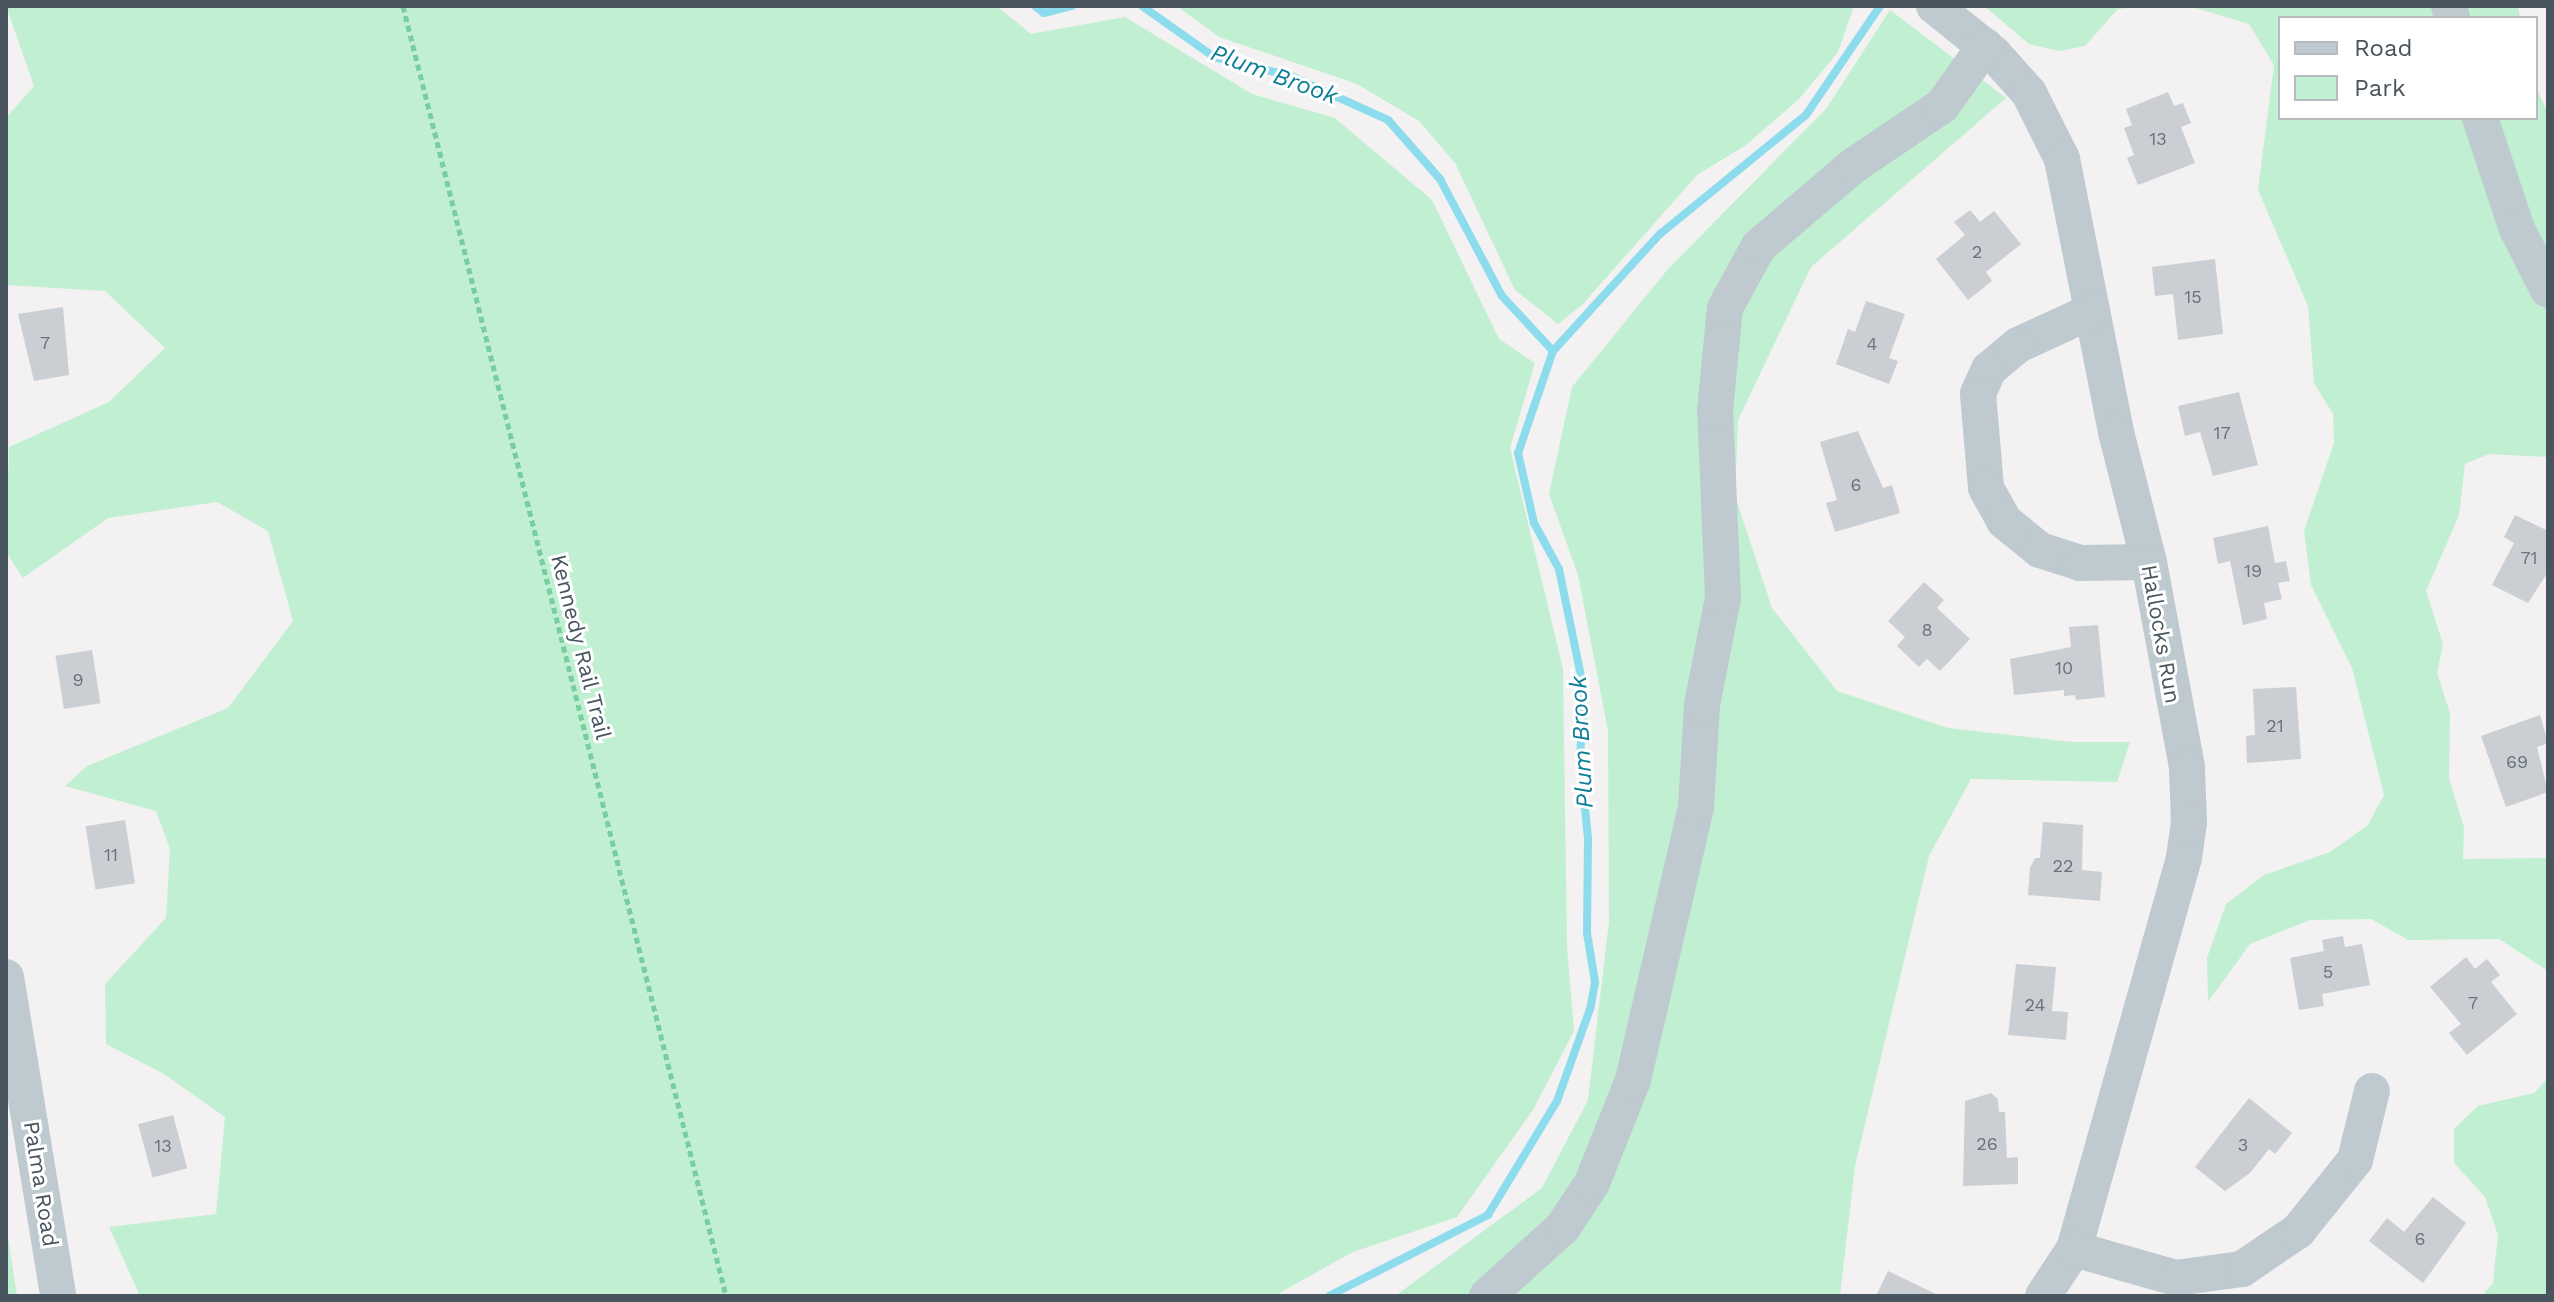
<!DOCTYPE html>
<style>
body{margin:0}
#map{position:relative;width:2554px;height:1302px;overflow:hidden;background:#f3f1f1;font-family:"Work Sans",sans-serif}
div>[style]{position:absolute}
.green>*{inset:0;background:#c0f0d1}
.stream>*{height:8px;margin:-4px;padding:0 4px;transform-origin:4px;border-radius:4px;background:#8ddced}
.building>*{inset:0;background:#cbced3;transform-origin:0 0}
.path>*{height:5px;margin-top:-2.5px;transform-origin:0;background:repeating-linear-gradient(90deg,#78cea1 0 6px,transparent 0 10px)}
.minor>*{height:36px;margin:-18px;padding:0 18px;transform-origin:18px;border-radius:18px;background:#bfc9d0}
span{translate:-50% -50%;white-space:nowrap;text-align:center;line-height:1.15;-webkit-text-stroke:6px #fff;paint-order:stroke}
.number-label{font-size:18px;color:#69737c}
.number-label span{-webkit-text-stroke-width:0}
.street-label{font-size:22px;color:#48555f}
.water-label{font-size:24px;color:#0d7e96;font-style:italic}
.frame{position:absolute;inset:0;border:8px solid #48555f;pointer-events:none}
.legend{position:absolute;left:2278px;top:16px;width:260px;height:104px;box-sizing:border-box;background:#fff;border:2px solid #b6bbbf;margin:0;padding:10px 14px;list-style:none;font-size:24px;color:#48555f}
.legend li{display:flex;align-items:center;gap:16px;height:40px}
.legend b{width:40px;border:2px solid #b6bbbf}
</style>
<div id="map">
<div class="green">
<i style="clip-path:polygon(6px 6px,997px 6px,1031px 34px,1125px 17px,1252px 94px,1335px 118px,1432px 200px,1499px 339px,1535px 363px,1510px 448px,1563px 669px,1567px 947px,1574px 1031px,1533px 1110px,1457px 1217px,1353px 1252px,1274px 1296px,140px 1296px,109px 1227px,216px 1214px,225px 1117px,164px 1074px,106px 1044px,105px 984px,166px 918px,170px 849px,156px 811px,65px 786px,87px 766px,228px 708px,293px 621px,268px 531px,217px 502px,108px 518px,23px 578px,6px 552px,9px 447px,109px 402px,165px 348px,105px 291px,6px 285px,6px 118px,34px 86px)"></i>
<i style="clip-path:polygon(1177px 6px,1854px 6px,1838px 52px,1799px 99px,1746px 145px,1697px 175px,1582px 305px,1558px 324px,1515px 290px,1455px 163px,1419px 121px,1357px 84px,1219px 37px)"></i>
<i style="clip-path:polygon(1984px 6px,2142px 6px,2118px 9px,2085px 46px,2059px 51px,2029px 44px)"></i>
<i style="clip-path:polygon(2189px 6px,2518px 6px,2520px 18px,2280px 18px,2280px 118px,2536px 118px,2536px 86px,2548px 114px,2548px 457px,2489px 454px,2465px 464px,2459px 515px,2426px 591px,2443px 644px,2437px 673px,2450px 713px,2449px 779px,2464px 827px,2463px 859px,2548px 858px,2548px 971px,2499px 939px,2408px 940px,2371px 919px,2310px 920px,2250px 944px,2208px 1002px,2207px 958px,2226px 904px,2264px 875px,2330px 852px,2368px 825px,2384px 795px,2352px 668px,2311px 585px,2304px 531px,2334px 443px,2333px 414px,2314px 383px,2308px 306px,2258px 190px,2274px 65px,2249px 24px)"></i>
<i style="clip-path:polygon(1890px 10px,2006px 98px,1811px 267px,1738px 420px,1735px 496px,1772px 608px,1837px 691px,1948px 728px,2072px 742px,2130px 742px,2117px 782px,1971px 779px,1929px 856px,1855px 1166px,1840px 1296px,1395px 1296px,1542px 1188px,1588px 1100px,1609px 921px,1608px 731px,1578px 575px,1549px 494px,1572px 387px,1668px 269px,1826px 109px)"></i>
<i style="clip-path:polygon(2548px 1078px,2548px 1296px,2482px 1296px,2493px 1283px,2498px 1235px,2485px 1197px,2454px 1163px,2454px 1129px,2478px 1106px,2534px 1093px)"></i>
<i style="clip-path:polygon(6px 1224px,17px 1296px,6px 1296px)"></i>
</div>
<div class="stream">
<i style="left:1035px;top:6px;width:11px;rotate:38deg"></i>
<i style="left:1044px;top:13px;width:29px;rotate:-14deg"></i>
<i style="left:1142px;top:6px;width:88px;rotate:35.3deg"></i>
<i style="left:1214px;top:57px;width:79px;rotate:13.9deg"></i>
<i style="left:1291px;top:76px;width:107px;rotate:24.4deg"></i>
<i style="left:1388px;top:120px;width:79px;rotate:48.6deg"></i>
<i style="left:1440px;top:179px;width:132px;rotate:62.1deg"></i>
<i style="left:1502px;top:296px;width:75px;rotate:47.2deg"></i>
<i style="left:1553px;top:351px;width:108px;rotate:108.9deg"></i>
<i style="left:1518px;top:453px;width:72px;rotate:77.1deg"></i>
<i style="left:1534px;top:523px;width:52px;rotate:61.5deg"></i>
<i style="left:1559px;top:569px;width:125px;rotate:78.4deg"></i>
<i style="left:1584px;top:691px;width:67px;rotate:93.4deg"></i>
<i style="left:1580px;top:758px;width:80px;rotate:84.3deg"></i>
<i style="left:1588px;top:838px;width:95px;rotate:90.6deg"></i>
<i style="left:1587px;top:933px;width:50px;rotate:80.7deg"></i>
<i style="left:1595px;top:982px;width:27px;rotate:100deg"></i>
<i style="left:1590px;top:1009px;width:98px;rotate:109.7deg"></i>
<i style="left:1557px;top:1101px;width:133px;rotate:121.2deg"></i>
<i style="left:1488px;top:1215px;width:178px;rotate:153deg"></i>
<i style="left:1553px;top:351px;width:159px;rotate:-47.6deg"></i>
<i style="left:1660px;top:234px;width:188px;rotate:-39.2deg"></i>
<i style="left:1806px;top:115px;width:132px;rotate:-55.8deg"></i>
</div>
<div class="building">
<i style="clip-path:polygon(2168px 92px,2174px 106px,2183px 103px,2191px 123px,2181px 127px,2195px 163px,2138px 185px,2127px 158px,2134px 155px,2124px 128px,2132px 125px,2126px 109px)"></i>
<i style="clip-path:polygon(1970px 210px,1980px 222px,1994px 211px,2021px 244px,1986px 272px,1992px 281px,1968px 300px,1936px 259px,1965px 235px,1954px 222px)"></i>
<i style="clip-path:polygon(2215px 259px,2223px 334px,2178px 340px,2173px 294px,2155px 296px,2152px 267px)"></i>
<i style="clip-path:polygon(1866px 301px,1905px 314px,1889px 358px,1898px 361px,1889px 384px,1836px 364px,1848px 329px,1855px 332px)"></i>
<i style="clip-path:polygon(63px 307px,69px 375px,34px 381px,18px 314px)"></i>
<i style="clip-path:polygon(2239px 392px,2258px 465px,2213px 476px,2200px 432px,2185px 436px,2178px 406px)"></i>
<i style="clip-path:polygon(1858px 431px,1883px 488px,1892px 485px,1900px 513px,1835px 532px,1826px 503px,1837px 500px,1820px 442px)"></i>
<i style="clip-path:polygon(2515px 515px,2548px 531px,2548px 572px,2528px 603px,2492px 585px,2514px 543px,2504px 537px)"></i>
<i style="clip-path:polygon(2268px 526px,2275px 563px,2286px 561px,2290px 581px,2278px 583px,2282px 599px,2264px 603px,2267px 619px,2243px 625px,2230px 561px,2218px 564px,2213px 538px)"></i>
<i style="clip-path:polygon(1924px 582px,1944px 600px,1937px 608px,1970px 639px,1940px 671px,1927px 659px,1919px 667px,1897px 646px,1905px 637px,1888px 621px)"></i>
<i style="clip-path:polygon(2098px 625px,2105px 697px,2076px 700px,2075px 695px,2064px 696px,2064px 690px,2014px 695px,2010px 659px,2071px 647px,2069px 627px)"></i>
<i style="left:92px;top:650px;width:54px;height:37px;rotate:81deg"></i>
<i style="clip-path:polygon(2296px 687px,2301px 759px,2247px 763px,2246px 736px,2255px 735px,2253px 689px)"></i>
<i style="clip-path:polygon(2540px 715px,2548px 743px,2537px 747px,2548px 792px,2506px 807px,2481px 736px)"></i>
<i style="left:125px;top:820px;width:64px;height:40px;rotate:81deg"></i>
<i style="clip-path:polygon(2043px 822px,2083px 825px,2082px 870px,2102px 872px,2100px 901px,2028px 895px,2030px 868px,2035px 858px,2040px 858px)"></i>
<i style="clip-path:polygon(2343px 936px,2345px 947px,2362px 944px,2370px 985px,2322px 994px,2324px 1006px,2299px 1010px,2290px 958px,2324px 951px,2322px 940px)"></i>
<i style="clip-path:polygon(2466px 957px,2475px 969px,2487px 959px,2500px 975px,2491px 982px,2517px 1014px,2467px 1055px,2449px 1033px,2461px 1024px,2430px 987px)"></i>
<i style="clip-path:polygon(2016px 964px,2056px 967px,2052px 1011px,2068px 1012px,2066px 1040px,2008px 1035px)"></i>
<i style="clip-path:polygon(1991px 1093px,1998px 1099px,1999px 1112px,2005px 1112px,2007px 1158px,2018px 1157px,2018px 1184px,1963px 1186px,1965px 1101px)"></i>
<i style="clip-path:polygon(2249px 1098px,2292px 1133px,2275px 1154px,2269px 1149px,2250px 1173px,2225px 1191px,2195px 1167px)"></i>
<i style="left:173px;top:1115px;width:55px;height:36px;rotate:75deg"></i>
<i style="clip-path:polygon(2433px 1197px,2466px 1223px,2423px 1283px,2369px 1241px,2387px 1218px,2404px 1232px)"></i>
<i style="clip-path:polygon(1888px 1271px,1940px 1296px,1876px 1296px)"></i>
</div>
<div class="path">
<i style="left:403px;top:6px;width:1330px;rotate:75.94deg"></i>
</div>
<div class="minor">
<i style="left:1934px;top:6px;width:77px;rotate:38.7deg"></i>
<i style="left:1994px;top:54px;width:52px;rotate:48.1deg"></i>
<i style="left:2029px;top:93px;width:74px;rotate:63.4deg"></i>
<i style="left:2062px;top:159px;width:278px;rotate:78.8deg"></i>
<i style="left:2116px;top:432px;width:134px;rotate:75.8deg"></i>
<i style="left:2149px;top:562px;width:209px;rotate:79.5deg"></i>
<i style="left:2187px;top:768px;width:54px;rotate:87.9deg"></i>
<i style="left:2189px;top:822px;width:36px;rotate:98deg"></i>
<i style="left:2184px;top:858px;width:406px;rotate:105.7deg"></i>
<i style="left:2074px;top:1249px;width:56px;rotate:123.4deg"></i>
<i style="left:2449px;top:6px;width:12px;rotate:76deg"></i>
<i style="left:2480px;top:118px;width:117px;rotate:71.6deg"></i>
<i style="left:2517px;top:229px;width:68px;rotate:63.1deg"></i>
<i style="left:2092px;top:311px;width:81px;rotate:155.3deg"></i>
<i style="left:2018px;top:345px;width:38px;rotate:140deg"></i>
<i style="left:1989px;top:369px;width:27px;rotate:114deg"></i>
<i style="left:1978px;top:394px;width:94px;rotate:85.1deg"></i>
<i style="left:1986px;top:488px;width:38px;rotate:61deg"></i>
<i style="left:2004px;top:521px;width:46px;rotate:38.9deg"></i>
<i style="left:2040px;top:550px;width:42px;rotate:18deg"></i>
<i style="left:2080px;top:563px;width:69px;rotate:-0.8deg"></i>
<i style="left:6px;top:977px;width:323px;rotate:80.7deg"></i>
<i style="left:2074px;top:1249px;width:106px;rotate:15.9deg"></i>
<i style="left:2176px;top:1278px;width:67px;rotate:-7.8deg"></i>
<i style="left:2242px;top:1269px;width:68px;rotate:-34.2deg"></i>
<i style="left:2298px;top:1231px;width:91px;rotate:-51.2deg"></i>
<i style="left:2355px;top:1160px;width:71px;rotate:-76.2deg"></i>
<i style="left:1487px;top:1296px;width:103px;rotate:-42.2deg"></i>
<i style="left:1563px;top:1227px;width:53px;rotate:-56.6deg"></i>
<i style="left:1592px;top:1183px;width:111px;rotate:-68.3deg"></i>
<i style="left:1633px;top:1080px;width:280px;rotate:-77deg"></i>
<i style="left:1696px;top:807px;width:102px;rotate:-86.6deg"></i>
<i style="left:1702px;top:705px;width:109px;rotate:-78.9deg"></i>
<i style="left:1723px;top:598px;width:187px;rotate:-92.4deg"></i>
<i style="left:1715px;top:411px;width:103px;rotate:-84.5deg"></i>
<i style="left:1725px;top:308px;width:71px;rotate:-61.3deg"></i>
<i style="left:1759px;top:246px;width:123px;rotate:-40.4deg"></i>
<i style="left:1853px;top:166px;width:107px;rotate:-34deg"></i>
<i style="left:1942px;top:106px;width:74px;rotate:-54.4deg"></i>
</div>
<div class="number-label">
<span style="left:2158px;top:139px">13</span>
<span style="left:1977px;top:252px">2</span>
<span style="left:2193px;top:297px">15</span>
<span style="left:45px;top:343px">7</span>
<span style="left:1872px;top:344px">4</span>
<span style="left:2222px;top:433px">17</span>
<span style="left:1856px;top:485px">6</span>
<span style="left:2529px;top:558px">71</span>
<span style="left:2253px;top:571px">19</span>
<span style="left:1927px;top:630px">8</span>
<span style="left:2064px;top:668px">10</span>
<span style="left:78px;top:680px">9</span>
<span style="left:2275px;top:726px">21</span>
<span style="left:2517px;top:762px">69</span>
<span style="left:111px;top:855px">11</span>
<span style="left:2063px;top:866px">22</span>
<span style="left:2328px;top:972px">5</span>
<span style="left:2473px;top:1003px">7</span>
<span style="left:2035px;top:1005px">24</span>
<span style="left:1987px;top:1144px">26</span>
<span style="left:2243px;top:1145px">3</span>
<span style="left:163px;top:1146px">13</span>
<span style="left:2420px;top:1239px">6</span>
</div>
<div class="street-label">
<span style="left:2161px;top:634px;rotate:80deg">Hallocks Run</span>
<span style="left:581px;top:647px;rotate:76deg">Kennedy Rail Trail</span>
<span style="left:41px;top:1184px;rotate:81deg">Palma Road</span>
</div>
<div class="water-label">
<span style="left:1274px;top:75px;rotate:20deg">Plum Brook</span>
<span style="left:1582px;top:742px;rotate:-93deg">Plum Brook</span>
</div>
<div class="frame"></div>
<ul class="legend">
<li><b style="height:10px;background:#bfc9d0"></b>Road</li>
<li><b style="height:22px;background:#c0f0d1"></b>Park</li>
</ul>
</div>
